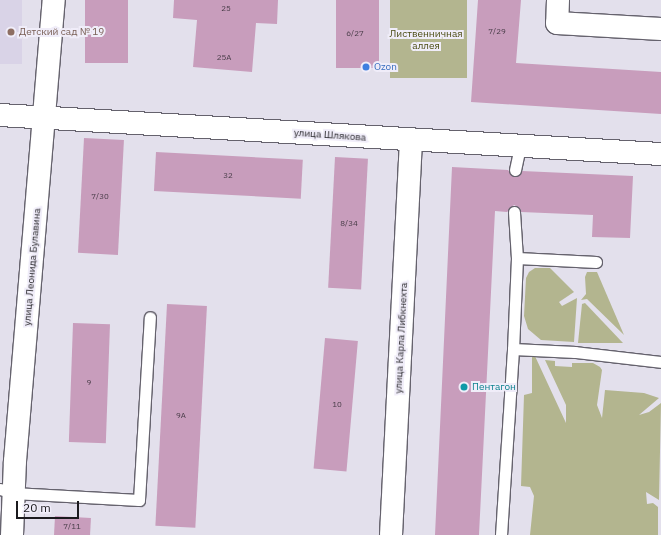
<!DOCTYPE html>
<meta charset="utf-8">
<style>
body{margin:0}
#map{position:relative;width:661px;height:535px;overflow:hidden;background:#e3e0ec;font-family:"IBM Plex Sans",sans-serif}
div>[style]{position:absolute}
.built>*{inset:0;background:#d9d3e7;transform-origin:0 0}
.green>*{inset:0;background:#b3b58f;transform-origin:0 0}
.building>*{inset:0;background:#c89dbc;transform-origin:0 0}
.roads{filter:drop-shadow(1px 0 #65626d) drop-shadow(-1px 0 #65626d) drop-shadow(0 1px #65626d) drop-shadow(0 -1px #65626d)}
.service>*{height:11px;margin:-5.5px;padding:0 5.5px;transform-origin:5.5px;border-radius:5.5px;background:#fff}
.minor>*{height:22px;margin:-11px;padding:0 11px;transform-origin:11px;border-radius:11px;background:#fff}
.tertiary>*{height:22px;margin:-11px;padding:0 11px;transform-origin:11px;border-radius:11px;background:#fff}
.dots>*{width:11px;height:11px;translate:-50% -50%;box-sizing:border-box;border:2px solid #f0edf9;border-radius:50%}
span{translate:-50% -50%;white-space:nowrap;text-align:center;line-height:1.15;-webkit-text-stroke:4px #f0edf9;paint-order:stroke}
.number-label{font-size:8px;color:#463b46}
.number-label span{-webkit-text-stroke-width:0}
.education-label{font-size:10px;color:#785e54}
.left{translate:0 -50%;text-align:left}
.park-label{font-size:10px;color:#4b4c13}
.shop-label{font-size:10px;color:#366cbe}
.street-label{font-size:10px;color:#1b1a1e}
.culture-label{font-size:10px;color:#0d838f}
.scale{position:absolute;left:16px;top:501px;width:63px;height:18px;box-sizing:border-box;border:2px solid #1b1a1e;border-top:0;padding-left:5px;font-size:12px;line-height:14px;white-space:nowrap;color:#1b1a1e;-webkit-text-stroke:3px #f0edf9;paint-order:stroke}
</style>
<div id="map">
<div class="built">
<i style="left:0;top:0;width:22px;height:64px"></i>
</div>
<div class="green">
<i style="left:390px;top:0;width:77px;height:78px"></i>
<i style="clip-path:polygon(535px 268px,550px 268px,574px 292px,559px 302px,562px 306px,577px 298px,574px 342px,541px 340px,528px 329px,524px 316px,526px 278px,529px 272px)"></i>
<i style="clip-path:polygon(587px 272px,597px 272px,624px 335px,587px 299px,581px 300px,586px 294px,585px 277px)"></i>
<i style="clip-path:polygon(585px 303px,623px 343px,578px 343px,582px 304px)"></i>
<i style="clip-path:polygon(534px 354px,566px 423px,566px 405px,545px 360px,555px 361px,555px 366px,572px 367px,572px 363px,593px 363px,600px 367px,602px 370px,597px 405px,602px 418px,605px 390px,644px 393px,659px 398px,639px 415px,649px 412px,661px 403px,659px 500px,646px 492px,647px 504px,653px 503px,658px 507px,658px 535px,530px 535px,534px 496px,530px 487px,521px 486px,524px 395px,532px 393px,532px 356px)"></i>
</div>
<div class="building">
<i style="left:85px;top:0;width:43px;height:63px"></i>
<i style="clip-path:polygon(174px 0,278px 0,277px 24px,256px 23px,252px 72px,193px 67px,197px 20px,173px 18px)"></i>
<i style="left:336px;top:0;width:43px;height:68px"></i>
<i style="clip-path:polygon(478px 0,521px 0,516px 63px,661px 72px,661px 114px,471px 102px)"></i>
<i style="left:84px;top:138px;width:40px;height:115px;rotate:3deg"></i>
<i style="left:156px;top:152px;width:147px;height:39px;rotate:3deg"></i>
<i style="left:335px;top:157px;width:33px;height:131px;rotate:3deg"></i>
<i style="clip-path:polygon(452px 167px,508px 170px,514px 177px,520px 175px,522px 171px,633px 176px,630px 238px,592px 237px,593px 215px,521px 212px,520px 208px,514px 205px,507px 212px,495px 211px,479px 535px,435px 535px)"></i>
<i style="left:167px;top:304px;width:40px;height:222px;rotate:3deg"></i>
<i style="left:73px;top:323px;width:37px;height:119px;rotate:2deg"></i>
<i style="left:325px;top:338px;width:33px;height:131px;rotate:5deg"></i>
<i style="left:55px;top:516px;width:36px;height:19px;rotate:3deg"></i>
</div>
<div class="roads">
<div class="service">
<i style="left:515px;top:170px;width:24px;rotate:-78deg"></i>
<i style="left:514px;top:212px;width:46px;rotate:86.3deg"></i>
<i style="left:596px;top:262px;width:79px;rotate:-177.1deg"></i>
<i style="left:517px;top:258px;width:91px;rotate:92.5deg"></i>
<i style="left:513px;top:349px;width:62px;rotate:2.8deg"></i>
<i style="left:575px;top:352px;width:87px;rotate:6.6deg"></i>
<i style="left:0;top:489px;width:14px;rotate:17deg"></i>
<i style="left:13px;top:493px;width:126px;rotate:3.2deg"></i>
<i style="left:139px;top:500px;width:183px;rotate:-86.6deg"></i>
<i style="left:501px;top:535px;width:186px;rotate:-86.3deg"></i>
</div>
<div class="minor">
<i style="left:558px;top:0;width:23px;rotate:92deg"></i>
<i style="left:557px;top:23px;width:104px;rotate:3.3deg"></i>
<i style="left:0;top:115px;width:662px;rotate:3.38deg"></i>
<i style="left:391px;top:535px;width:396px;rotate:-87.1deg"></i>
</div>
<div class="tertiary">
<i style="left:12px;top:535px;width:74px;rotate:-87.7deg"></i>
<i style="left:15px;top:461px;width:463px;rotate:-85.2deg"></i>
</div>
</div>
<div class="dots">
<i style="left:11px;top:32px;background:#8d6e63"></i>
<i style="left:366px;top:67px;background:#3f7fe0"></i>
<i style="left:464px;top:387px;background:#0f9aa8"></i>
</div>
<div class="number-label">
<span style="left:226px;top:9px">25</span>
<span style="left:497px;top:32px">7/29</span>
<span style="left:355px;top:34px">6/27</span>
<span style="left:224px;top:58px">25А</span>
<span style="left:228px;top:176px">32</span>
<span style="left:100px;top:197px">7/30</span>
<span style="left:349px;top:224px">8/34</span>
<span style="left:89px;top:383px">9</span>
<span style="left:337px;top:405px">10</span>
<span style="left:181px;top:416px">9А</span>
<span style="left:72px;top:527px">7/11</span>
</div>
<div class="education-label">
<span class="left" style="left:19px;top:32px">Детский сад № 19</span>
</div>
<div class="park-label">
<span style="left:426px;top:39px">Лиственничная<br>аллея</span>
</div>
<div class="shop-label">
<span class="left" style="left:374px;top:67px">Ozon</span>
</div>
<div class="street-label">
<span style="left:330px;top:135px;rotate:4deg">улица Шлякова</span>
<span style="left:32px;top:267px;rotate:-85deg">улица Леонида Булавина</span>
<span style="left:401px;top:338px;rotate:-87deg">улица Карла Либкнехта</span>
</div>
<div class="culture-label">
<span class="left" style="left:472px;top:387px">Пентагон</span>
</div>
<div class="scale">20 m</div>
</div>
